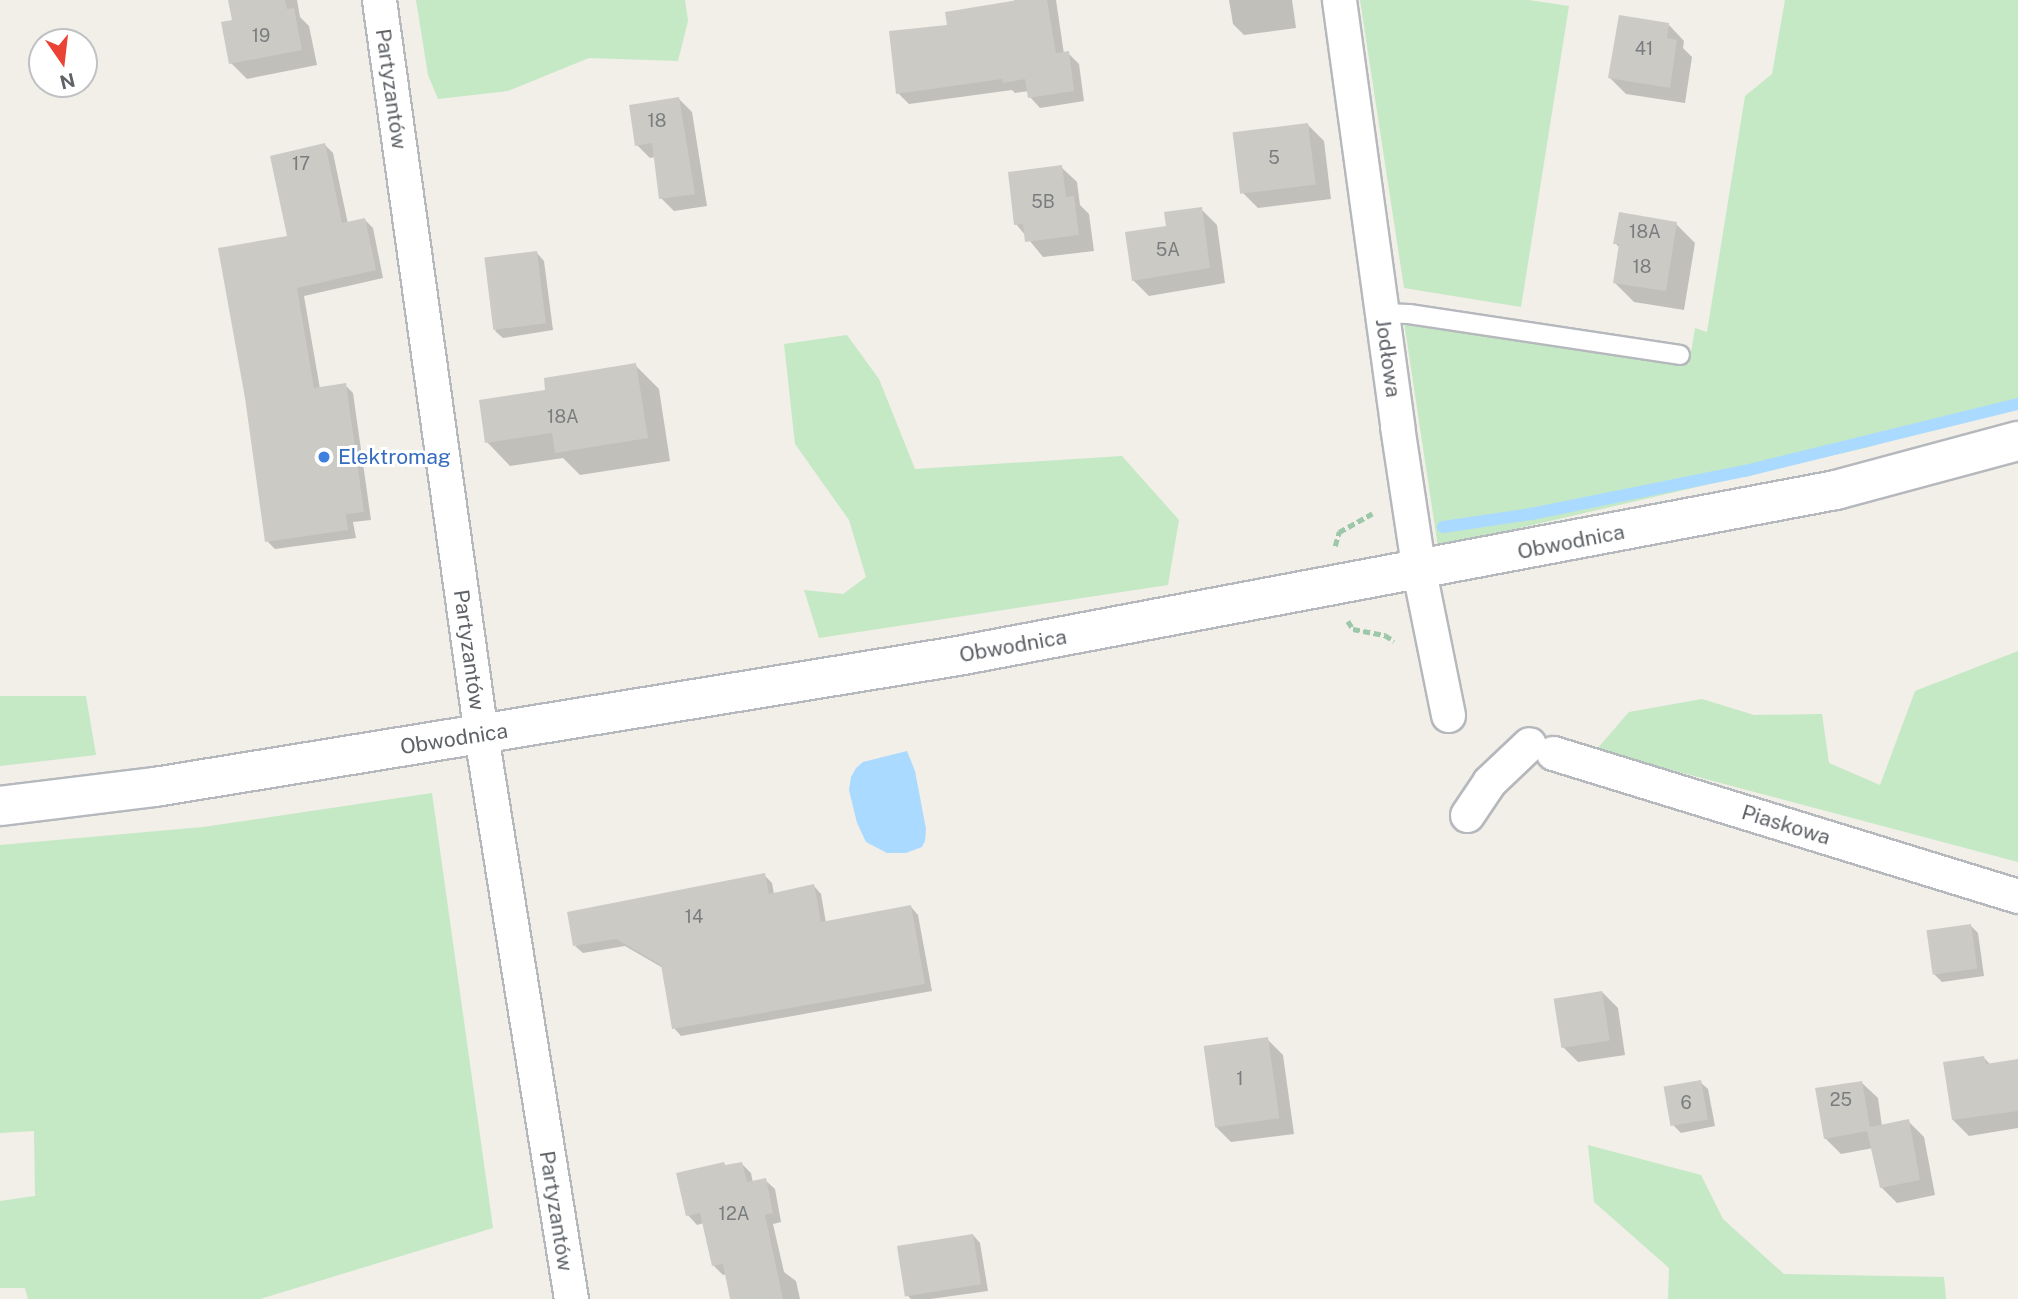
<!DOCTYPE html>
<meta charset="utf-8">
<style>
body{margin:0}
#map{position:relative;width:2018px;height:1299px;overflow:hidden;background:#f1efe8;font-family:"Public Sans",sans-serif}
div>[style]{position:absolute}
.green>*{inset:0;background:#c5e8c5}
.water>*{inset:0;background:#aadaff}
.shadow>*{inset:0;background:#0003}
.stream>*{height:12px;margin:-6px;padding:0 6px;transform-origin:6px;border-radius:6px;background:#aadaff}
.building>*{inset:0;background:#cccac5;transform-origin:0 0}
.path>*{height:4.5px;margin-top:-2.25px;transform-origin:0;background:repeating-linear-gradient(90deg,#9cc7a9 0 7px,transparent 0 10.5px)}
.roads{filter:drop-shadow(2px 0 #b5b8bc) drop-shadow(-2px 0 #b5b8bc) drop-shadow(0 2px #b5b8bc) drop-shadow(0 -2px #b5b8bc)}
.service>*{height:18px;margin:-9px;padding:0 9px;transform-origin:9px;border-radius:9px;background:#fff}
.minor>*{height:33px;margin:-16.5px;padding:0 16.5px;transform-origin:16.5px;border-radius:16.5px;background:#fff}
.secondary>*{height:38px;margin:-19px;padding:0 19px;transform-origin:19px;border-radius:19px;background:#fff}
.dots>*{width:19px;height:19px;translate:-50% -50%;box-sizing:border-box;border:4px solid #fff;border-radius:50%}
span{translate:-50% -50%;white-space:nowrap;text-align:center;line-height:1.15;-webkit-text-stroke:6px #fff;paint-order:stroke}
.number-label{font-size:18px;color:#7a7d7f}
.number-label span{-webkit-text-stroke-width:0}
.street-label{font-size:21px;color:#5f6368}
.shop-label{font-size:21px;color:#366cbe}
.left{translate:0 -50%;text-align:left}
.north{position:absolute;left:28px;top:28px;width:70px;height:70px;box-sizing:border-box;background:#fff;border:2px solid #bfc1c3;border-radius:50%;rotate:166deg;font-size:19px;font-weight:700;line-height:28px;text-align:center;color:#5f6368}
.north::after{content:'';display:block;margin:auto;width:24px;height:32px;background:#ea4335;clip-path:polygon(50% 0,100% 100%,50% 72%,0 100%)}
</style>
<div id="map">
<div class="green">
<i style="clip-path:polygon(416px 0,685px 0,688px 21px,678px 61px,589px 58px,508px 91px,438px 99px,428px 75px)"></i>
<i style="clip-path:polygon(1360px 0,1529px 0,1569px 6px,1521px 307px,1404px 288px)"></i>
<i style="clip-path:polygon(1785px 0,2018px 0,2018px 403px,1869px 447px,1438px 547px,1404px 322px,1689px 364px,1695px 328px,1707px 332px,1745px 96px,1772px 74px)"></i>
<i style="clip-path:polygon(847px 335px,879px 379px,915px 469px,1122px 456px,1179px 520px,1168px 585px,819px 638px,804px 590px,843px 594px,866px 577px,849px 520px,795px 444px,784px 344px)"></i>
<i style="clip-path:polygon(2018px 651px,2018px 862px,1596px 750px,1629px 712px,1702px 699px,1754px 715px,1822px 714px,1829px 763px,1880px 785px,1915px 691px)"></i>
<i style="clip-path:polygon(0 696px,86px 696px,96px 755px,0 766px)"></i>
<i style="clip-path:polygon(432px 793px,493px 1228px,260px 1299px,28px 1299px,25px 1288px,0 1288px,0 1201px,35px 1196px,34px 1131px,0 1133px,0 845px,203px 827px)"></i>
<i style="clip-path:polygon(1588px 1145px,1701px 1175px,1723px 1219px,1784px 1274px,1944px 1277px,1946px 1299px,1668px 1299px,1669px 1268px,1594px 1202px)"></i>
</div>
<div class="water">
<i style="clip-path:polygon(907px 751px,915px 771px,926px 829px,925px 841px,922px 847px,906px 853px,887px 853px,866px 842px,857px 823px,849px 790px,851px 777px,856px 768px,863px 762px)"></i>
</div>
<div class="shadow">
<i style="clip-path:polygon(230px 0,297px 0,300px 17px,309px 26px,317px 65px,247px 79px,231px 63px,234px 21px)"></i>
<i style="clip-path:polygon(1016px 0,1056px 0,1064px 54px,1068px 53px,1079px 64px,1084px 101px,1040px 108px,1030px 97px,1029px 91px,1015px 93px,1012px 90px,909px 104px,898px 93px,949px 26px)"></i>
<i style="clip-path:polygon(1229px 0,1292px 0,1296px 28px,1244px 35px,1233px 24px)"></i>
<i style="clip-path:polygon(1669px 25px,1684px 41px,1683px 48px,1692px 57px,1685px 103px,1626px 94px,1610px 78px)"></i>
<i style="clip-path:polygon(679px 99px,692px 112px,707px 206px,674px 211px,661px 198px,655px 157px,650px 158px,637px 145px)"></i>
<i style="clip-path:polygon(1308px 125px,1324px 141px,1331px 199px,1258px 208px,1242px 192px)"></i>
<i style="clip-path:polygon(325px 145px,333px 153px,348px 224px,365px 220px,373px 228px,383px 278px,304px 296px,320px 389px,345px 385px,353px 393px,371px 520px,353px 522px,356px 538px,275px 549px,267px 541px,290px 237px)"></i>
<i style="clip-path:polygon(1061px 167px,1077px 182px,1080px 205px,1089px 214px,1094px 251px,1043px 257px,1016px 224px)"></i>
<i style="clip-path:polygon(1201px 209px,1217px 225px,1225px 283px,1149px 296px,1133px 280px,1168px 228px)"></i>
<i style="clip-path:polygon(1676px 224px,1695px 243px,1684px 310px,1634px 302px,1614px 282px,1620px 248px,1615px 243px)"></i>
<i style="clip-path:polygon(537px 253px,544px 261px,553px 330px,503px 338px,495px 331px)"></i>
<i style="clip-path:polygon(635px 365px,659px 389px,670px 461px,580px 475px,563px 458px,510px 466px,487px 442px,547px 391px)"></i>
<i style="clip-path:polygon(764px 875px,772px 883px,774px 894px,814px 886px,821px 894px,826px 923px,911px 907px,918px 915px,932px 991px,681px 1036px,674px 1028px,663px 968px,625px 946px,583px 953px,575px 946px)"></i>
<i style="clip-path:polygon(1970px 925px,1978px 933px,1984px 976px,1942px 982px,1934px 974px)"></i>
<i style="clip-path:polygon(1602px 992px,1618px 1008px,1625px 1055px,1578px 1062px,1563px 1047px)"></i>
<i style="clip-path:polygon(1267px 1039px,1283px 1055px,1294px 1134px,1231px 1142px,1215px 1126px)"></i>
<i style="clip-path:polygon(1984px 1058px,1991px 1065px,2018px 1061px,2018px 1128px,1969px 1136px,1953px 1120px)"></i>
<i style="clip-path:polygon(1700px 1082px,1708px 1089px,1715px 1126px,1681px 1133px,1673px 1125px)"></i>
<i style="clip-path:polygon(1862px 1083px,1878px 1098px,1882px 1126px,1908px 1121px,1924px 1137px,1935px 1195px,1897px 1203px,1881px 1187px,1873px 1148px,1841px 1154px,1825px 1138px)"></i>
<i style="clip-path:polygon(742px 1164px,751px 1173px,753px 1183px,765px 1180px,775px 1189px,781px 1222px,773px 1224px,784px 1272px,796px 1281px,800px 1299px,732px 1299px,726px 1274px,723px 1275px,714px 1266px,704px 1223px,697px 1225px,688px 1215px,726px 1167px)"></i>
<i style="clip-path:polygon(973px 1235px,980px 1243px,988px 1291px,930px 1299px,911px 1299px,906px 1294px)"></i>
</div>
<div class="stream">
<i style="left:1443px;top:527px;width:89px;rotate:-8.4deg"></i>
<i style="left:1531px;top:514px;width:218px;rotate:-11.4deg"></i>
<i style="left:1745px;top:471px;width:281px;rotate:-13.8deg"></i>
</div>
<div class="building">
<i style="clip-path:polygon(228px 0,285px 0,287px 9px,294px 8px,302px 50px,229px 64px,221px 22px,232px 20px)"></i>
<i style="clip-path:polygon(1018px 0,1047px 0,1056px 53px,1069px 51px,1074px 91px,1028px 98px,1025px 79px,1003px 83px,1002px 79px,896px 94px,889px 31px,947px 25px,945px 12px)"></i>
<i style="clip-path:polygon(1619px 15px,1669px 23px,1667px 38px,1677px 40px,1670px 88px,1608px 78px)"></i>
<i style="clip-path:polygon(679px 97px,695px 194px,659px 199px,652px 143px,635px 146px,629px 105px)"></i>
<i style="left:1308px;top:123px;width:62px;height:76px;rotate:83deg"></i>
<i style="clip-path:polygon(325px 143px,342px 223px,365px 218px,376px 270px,297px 288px,314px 388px,346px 383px,364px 512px,346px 514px,348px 530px,265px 542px,245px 398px,218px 248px,287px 236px,270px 156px)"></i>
<i style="clip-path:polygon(1062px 165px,1066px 197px,1074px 196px,1079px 235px,1025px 242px,1023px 224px,1014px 225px,1008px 172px)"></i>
<i style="clip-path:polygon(1202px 207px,1210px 268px,1132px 281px,1125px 232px,1166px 226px,1164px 212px)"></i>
<i style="clip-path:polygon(1619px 212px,1677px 222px,1666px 291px,1613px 283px,1619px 244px,1613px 244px)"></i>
<i style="left:537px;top:251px;width:73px;height:53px;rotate:83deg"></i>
<i style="clip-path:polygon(636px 363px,648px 438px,555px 453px,552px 433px,485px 443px,479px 400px,545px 390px,544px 378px)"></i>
<i style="clip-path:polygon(765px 873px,769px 894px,814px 884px,821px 922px,911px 905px,925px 984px,672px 1029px,661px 965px,616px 939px,573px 946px,567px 912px)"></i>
<i style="left:1971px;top:924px;width:45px;height:45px;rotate:82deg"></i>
<i style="left:1602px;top:991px;width:50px;height:49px;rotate:81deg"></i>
<i style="left:1268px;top:1037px;width:82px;height:65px;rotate:82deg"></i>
<i style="clip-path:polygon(1984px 1056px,1986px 1064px,2018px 1059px,2018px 1111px,1952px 1120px,1943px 1062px)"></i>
<i style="left:1701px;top:1080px;width:40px;height:38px;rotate:80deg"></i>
<i style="clip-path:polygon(1862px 1081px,1870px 1127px,1909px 1119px,1920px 1180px,1880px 1188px,1867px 1131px,1824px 1139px,1815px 1088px)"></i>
<i style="clip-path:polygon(724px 1162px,725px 1165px,742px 1162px,747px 1182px,766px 1178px,773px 1213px,765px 1215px,783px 1299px,730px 1299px,723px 1264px,712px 1266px,700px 1213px,686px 1216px,676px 1173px)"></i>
<i style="left:973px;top:1234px;width:51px;height:77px;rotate:81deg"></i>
</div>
<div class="path">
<i style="left:1335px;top:546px;width:15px;rotate:-74deg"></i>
<i style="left:1339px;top:532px;width:38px;rotate:-29deg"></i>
<i style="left:1348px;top:621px;width:9px;rotate:58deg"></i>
<i style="left:1353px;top:629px;width:33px;rotate:11deg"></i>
<i style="left:1385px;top:635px;width:11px;rotate:34deg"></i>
</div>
<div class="roads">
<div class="service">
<i style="left:1381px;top:313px;width:28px;rotate:2deg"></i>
<i style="left:1409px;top:314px;width:274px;rotate:8.6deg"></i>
</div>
<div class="minor">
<i style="left:379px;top:0;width:742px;rotate:82.1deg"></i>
<i style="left:481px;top:735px;width:571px;rotate:80.93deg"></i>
<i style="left:1339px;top:0;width:430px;rotate:82.2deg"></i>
<i style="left:1397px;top:426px;width:147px;rotate:81.4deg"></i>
<i style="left:1419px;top:571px;width:147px;rotate:78.6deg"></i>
<i style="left:1553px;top:753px;width:486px;rotate:17.1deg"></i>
<i style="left:1467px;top:815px;width:40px;rotate:-56deg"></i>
<i style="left:1489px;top:782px;width:55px;rotate:-43.5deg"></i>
</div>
<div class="secondary">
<i style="left:0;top:806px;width:156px;rotate:-7deg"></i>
<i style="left:155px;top:787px;width:814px;rotate:-9.27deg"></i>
<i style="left:958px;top:656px;width:894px;rotate:-10.71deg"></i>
<i style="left:1836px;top:490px;width:188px;rotate:-15.1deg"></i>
</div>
</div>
<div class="dots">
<i style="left:324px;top:457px;background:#3f7fe0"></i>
</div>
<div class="number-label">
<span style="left:261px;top:36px">19</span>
<span style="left:1644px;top:49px">41</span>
<span style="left:657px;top:121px">18</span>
<span style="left:1274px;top:158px">5</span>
<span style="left:301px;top:164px">17</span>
<span style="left:1043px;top:202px">5B</span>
<span style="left:1645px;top:232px">18A</span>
<span style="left:1168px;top:250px">5A</span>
<span style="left:1642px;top:267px">18</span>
<span style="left:563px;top:417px">18A</span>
<span style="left:694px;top:917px">14</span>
<span style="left:1240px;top:1079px">1</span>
<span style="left:1841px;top:1100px">25</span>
<span style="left:1686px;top:1103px">6</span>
<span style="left:734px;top:1214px">12A</span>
</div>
<div class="street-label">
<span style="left:391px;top:89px;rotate:82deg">Partyzantów</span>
<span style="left:1388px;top:358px;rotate:82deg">Jodłowa</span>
<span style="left:1571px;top:542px;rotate:-11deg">Obwodnica</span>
<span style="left:1013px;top:646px;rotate:-10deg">Obwodnica</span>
<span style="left:469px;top:650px;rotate:82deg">Partyzantów</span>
<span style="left:454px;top:739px;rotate:-9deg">Obwodnica</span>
<span style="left:1786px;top:825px;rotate:17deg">Piaskowa</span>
<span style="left:556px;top:1211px;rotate:81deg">Partyzantów</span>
</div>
<div class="shop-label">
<span class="left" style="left:338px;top:457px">Elektromag</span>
</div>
<div class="north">N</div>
</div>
